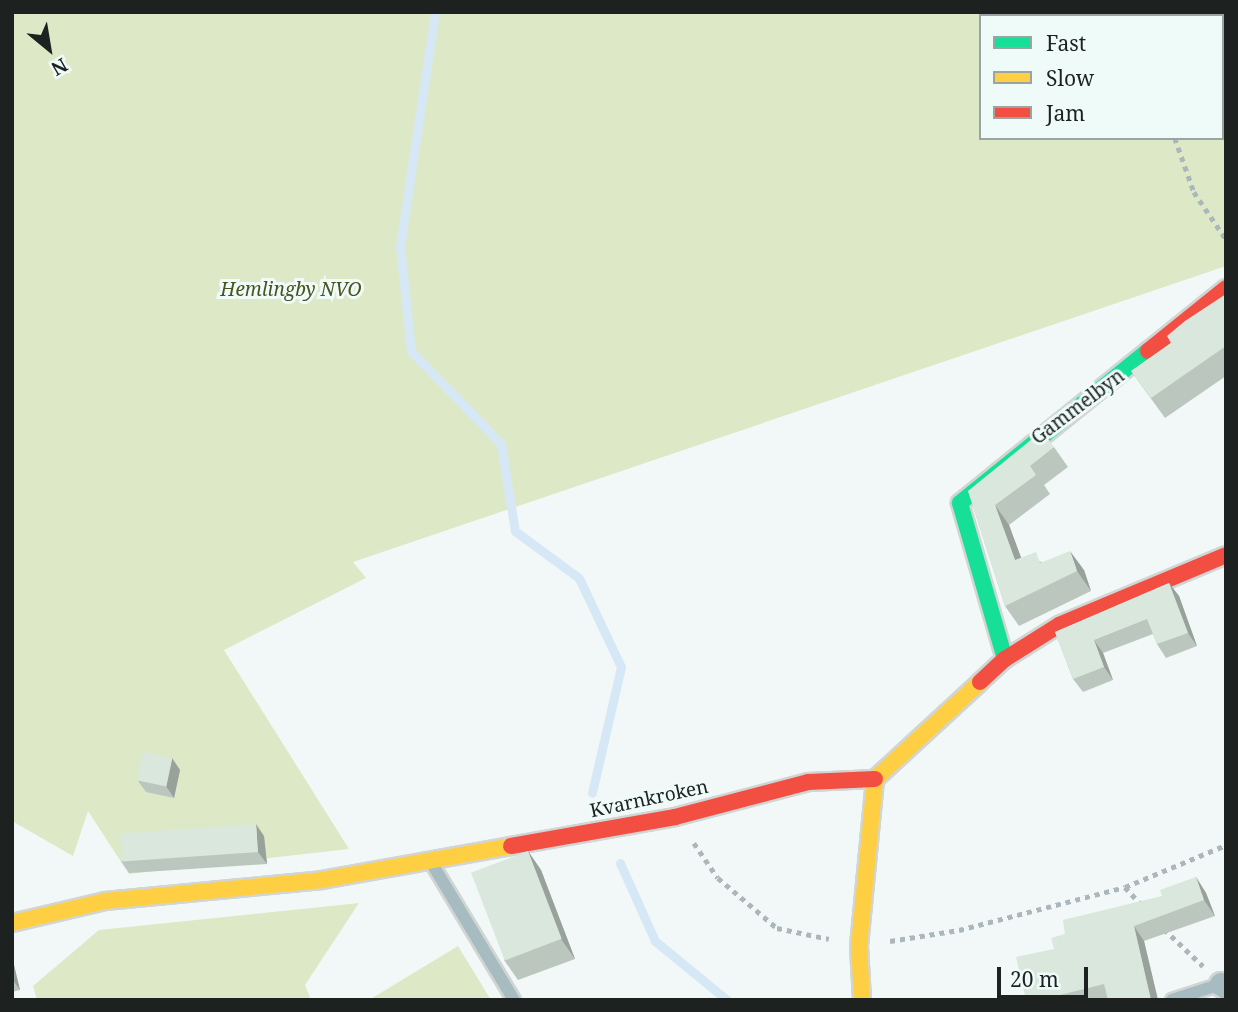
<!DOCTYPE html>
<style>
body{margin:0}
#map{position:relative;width:1238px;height:1012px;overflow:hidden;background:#f2f8f7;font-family:"Noto Serif",serif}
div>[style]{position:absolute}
.green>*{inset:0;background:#dde8c6}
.stream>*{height:9px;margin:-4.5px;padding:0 4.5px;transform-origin:4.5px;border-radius:4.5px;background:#d6e8f6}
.path>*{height:4.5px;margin-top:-2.25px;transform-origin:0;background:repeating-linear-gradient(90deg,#abb8bb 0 5px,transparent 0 10px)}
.roads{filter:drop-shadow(2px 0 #d1d5d4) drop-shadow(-2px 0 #d1d5d4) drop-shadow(0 2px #d1d5d4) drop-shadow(0 -2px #d1d5d4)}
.lane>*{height:12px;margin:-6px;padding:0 6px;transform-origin:6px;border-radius:6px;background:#a7bcc1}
.street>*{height:23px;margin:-11.5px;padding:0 11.5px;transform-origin:11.5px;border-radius:11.5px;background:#a7bcc1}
.fast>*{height:16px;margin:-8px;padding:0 8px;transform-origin:8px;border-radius:8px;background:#16e098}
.slow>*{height:16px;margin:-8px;padding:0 8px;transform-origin:8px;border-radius:8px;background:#ffcf43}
.jam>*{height:16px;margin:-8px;padding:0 8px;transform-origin:8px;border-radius:8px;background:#f24e42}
.wall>*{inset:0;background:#bbc7be}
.shaded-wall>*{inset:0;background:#98a29b}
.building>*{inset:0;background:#d9e7dd;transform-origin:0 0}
span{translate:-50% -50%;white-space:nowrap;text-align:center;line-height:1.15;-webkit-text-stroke:6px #effbf9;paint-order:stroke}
.park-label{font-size:19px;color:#4a531f;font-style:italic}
.street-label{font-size:19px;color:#1d2221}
.frame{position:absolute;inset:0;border:14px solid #1d2221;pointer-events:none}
.legend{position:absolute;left:979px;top:14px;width:245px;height:126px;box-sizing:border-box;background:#effbf9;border:2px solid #9ba4a3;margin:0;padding:9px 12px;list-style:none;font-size:21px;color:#1d2221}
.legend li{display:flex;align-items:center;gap:14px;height:35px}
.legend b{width:35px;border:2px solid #9ba4a3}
.north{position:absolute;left:14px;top:14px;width:70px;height:70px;-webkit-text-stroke:5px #effbf9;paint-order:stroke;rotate:150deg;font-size:19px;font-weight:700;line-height:28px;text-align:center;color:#1d2221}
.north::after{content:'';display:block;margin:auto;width:24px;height:32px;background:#1d2221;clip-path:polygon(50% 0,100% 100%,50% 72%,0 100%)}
.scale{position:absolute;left:997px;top:967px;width:91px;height:32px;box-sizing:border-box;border:4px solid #1d2221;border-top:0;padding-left:9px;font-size:21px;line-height:24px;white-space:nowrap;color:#1d2221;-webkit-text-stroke:5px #effbf9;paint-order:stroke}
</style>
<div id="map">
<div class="green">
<i style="clip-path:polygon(evenodd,12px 12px,1226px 12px,1226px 266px,353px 562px,366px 578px,224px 650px,349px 849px,129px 874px,88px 811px,73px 856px,12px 821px,12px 12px,981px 16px,1222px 16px,1222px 138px,981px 138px,981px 16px)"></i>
<i style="clip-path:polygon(359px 903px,305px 985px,311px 1000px,37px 1000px,33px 986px,99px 930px)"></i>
<i style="clip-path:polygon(458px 946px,491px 1000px,369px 1000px)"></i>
</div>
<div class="stream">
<i style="left:435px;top:12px;width:237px;rotate:98.5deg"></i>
<i style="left:400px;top:246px;width:106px;rotate:84deg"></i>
<i style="left:411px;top:351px;width:129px;rotate:45.9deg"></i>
<i style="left:501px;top:444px;width:88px;rotate:80.9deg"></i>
<i style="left:515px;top:531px;width:79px;rotate:36.3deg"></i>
<i style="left:579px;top:578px;width:98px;rotate:64.7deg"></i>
<i style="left:621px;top:667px;width:129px;rotate:103deg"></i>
<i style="left:620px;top:863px;width:85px;rotate:65.8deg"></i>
<i style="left:655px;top:941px;width:93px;rotate:39.3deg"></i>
</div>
<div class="path">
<i style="left:1006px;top:12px;width:4px;rotate:76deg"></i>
<i style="left:1175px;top:138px;width:57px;rotate:70.6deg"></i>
<i style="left:1194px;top:192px;width:57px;rotate:55.8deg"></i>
<i style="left:694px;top:843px;width:42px;rotate:55.6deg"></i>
<i style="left:718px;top:878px;width:77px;rotate:40.3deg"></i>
<i style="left:777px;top:928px;width:53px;rotate:11.9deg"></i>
<i style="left:1125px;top:887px;width:23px;rotate:47deg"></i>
<i style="left:1164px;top:929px;width:54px;rotate:43.5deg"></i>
<i style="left:890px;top:941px;width:70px;rotate:-9.1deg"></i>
<i style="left:959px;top:930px;width:171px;rotate:-14.5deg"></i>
<i style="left:1125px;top:887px;width:109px;rotate:-22.6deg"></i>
</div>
<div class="roads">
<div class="lane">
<i style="left:431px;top:862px;width:161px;rotate:59deg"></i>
<i style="left:1172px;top:1000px;width:52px;rotate:-18.1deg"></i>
</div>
<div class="street">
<i style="left:1221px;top:984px;width:6px;rotate:31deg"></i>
</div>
<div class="fast">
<i style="left:1005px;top:659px;width:162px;rotate:-106.1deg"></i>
<i style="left:960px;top:503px;width:242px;rotate:-39deg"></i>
</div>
<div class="slow">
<i style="left:12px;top:923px;width:96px;rotate:-13.3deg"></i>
<i style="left:105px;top:901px;width:218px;rotate:-5.5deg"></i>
<i style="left:322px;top:880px;width:192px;rotate:-10.2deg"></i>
<i style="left:862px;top:1000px;width:54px;rotate:-93.2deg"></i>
<i style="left:859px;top:946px;width:168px;rotate:-84.5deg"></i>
<i style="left:875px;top:779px;width:143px;rotate:-42.7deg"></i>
</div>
<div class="jam">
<i style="left:1148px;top:351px;width:100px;rotate:-38.9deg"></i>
<i style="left:980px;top:682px;width:34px;rotate:-43deg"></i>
<i style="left:1005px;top:659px;width:64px;rotate:-32.2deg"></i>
<i style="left:1059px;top:625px;width:181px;rotate:-22.7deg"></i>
<i style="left:511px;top:846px;width:167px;rotate:-10deg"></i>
<i style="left:675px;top:817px;width:138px;rotate:-14.7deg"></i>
<i style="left:808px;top:782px;width:67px;rotate:-2.6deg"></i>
</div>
</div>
<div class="wall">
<i style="clip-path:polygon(1226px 294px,1226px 376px,1165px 418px,1131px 371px,1171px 343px)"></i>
<i style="clip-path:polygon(1054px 447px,1068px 467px,1044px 485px,1050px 494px,1009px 525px,1021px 558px,1084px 570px,1091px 591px,1019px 626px,1005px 606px,968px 491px)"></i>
<i style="clip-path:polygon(1169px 583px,1179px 596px,1197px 646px,1166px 658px,1157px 644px,1153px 634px,1103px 653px,1113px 680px,1083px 692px,1073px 679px,1055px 632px)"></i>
<i style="clip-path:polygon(172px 758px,180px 770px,174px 798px,146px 792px,138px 781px)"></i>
<i style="clip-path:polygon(264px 836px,267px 864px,129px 873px,121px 861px)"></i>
<i style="clip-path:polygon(528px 851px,541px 870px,575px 959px,518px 980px,504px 960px)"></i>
<i style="clip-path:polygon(1196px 877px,1206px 893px,1215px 916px,1144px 941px,1158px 1000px,1026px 1000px,1054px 949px,1065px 934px,1162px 896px)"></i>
<i style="clip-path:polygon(12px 962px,14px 965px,20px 990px,12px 992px)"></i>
</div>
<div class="shaded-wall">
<i style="clip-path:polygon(995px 505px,1009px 525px,1029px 579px,1015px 560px)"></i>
<i style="clip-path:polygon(1070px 551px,1084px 570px,1091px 591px,1077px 571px)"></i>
<i style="clip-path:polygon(1169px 583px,1179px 596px,1197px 646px,1188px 633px)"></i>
<i style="clip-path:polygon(1094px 640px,1103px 653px,1113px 680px,1104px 667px)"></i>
<i style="clip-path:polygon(172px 758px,180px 770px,174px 798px,166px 786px)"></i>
<i style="clip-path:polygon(256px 824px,264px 836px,267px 864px,258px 852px)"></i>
<i style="clip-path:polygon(528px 851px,541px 870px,575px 959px,561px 939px)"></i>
<i style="clip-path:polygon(1196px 877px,1206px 893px,1215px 916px,1204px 900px)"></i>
<i style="clip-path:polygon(1134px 926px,1144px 941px,1158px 1000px,1151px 1000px)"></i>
<i style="clip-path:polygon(12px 962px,14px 965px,20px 990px,12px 979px)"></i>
</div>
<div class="building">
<i style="clip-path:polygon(1226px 83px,1226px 131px,1222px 126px,1222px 85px)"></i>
<i style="clip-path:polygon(1226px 294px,1226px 346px,1151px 398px,1131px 371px,1171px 343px,1167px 336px,1185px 321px)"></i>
<i style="clip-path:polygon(1042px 431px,1054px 447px,1030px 466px,1036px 475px,995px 505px,1015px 560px,1036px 552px,1040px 563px,1070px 551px,1077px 571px,1005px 606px,968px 491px)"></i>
<i style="clip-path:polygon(1169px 583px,1188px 633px,1157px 644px,1147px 619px,1094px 640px,1104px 667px,1073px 679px,1055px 632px)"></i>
<i style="left:143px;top:752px;width:30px;height:29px;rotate:12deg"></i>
<i style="left:256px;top:824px;width:28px;height:136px;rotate:86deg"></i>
<i style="left:528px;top:851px;width:94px;height:61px;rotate:69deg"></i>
<i style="clip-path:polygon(1196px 877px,1204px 900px,1134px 926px,1151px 1000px,1108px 1000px,1104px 984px,1040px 1000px,1026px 1000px,1016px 957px,1054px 949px,1051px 938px,1065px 934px,1063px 920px,1162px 896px,1160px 890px)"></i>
</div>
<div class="park-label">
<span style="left:291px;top:290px">Hemlingby NVO</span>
</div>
<div class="street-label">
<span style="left:1078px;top:407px;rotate:-37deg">Gammelbyn</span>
<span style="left:649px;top:799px;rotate:-12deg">Kvarnkroken</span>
</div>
<div class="frame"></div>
<ul class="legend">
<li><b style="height:9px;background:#16e098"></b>Fast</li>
<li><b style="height:9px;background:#ffcf43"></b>Slow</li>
<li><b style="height:9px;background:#f24e42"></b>Jam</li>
</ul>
<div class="north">N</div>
<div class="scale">20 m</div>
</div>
